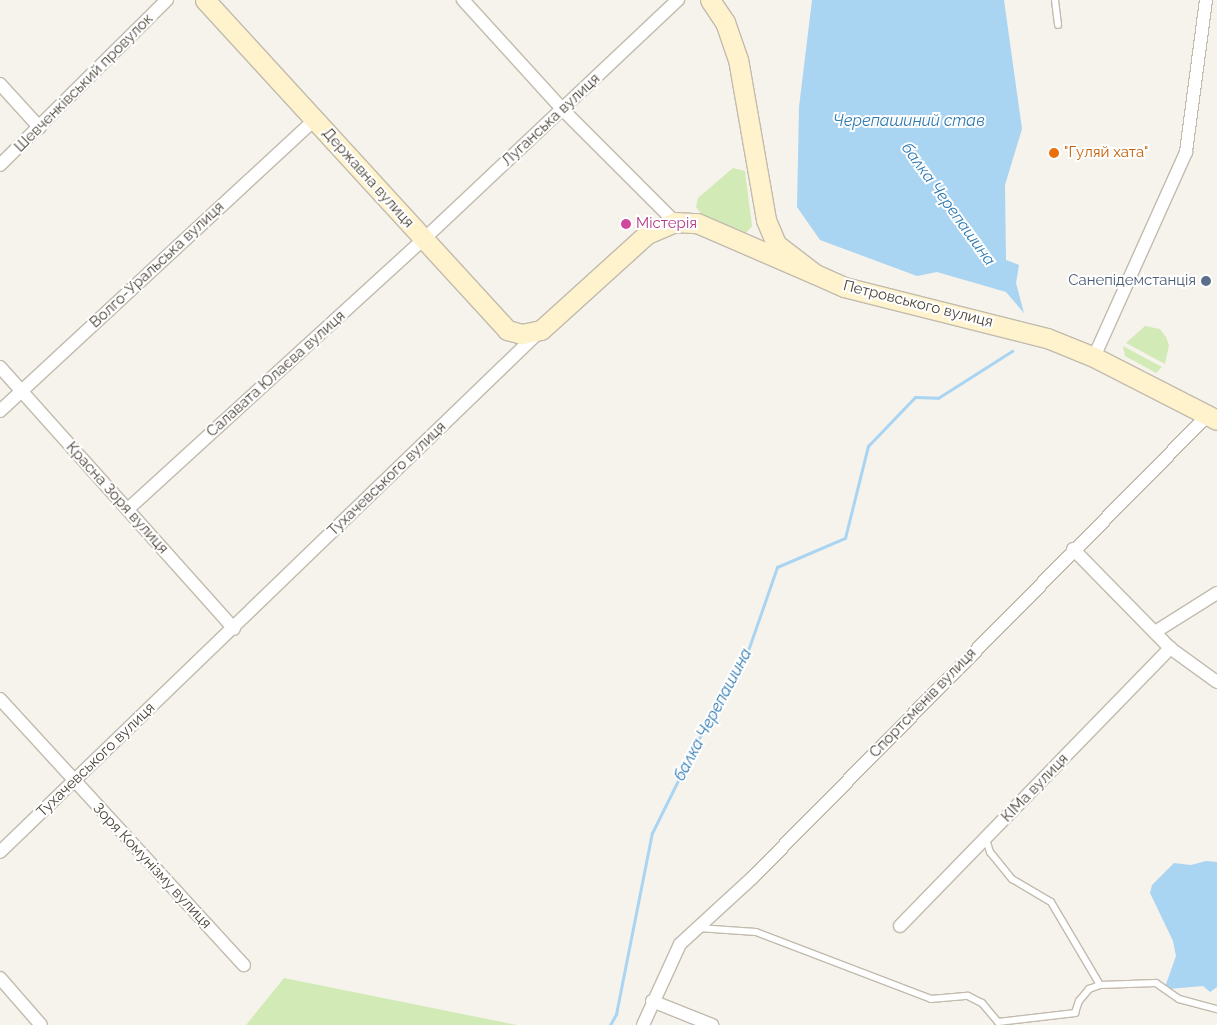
<!DOCTYPE html>
<meta charset="utf-8">
<style>
body{margin:0}
#map{position:relative;width:1217px;height:1025px;overflow:hidden;background:#f6f3ec;font-family:Raleway,sans-serif}
div>[style]{position:absolute}
.green>*{inset:0;background:#d2eab5}
.water>*{inset:0;background:#a9d4f2}
.stream>*{height:3px;margin:-1.5px;padding:0 1.5px;transform-origin:1.5px;border-radius:1.5px;background:#a9d4f2}
.roads{filter:drop-shadow(1px 0 #c2bbae) drop-shadow(-1px 0 #c2bbae) drop-shadow(0 1px #c2bbae) drop-shadow(0 -1px #c2bbae)}
.lane>*{height:6px;margin:-3px;padding:0 3px;transform-origin:3px;border-radius:3px;background:#fff}
.street>*{height:12px;margin:-6px;padding:0 6px;transform-origin:6px;border-radius:6px;background:#fff}
.secondary>*{height:19px;margin:-9.5px;padding:0 9.5px;transform-origin:9.5px;border-radius:9.5px;background:#fff3cd}
.dots>*{width:14px;height:14px;translate:-50% -50%;box-sizing:border-box;border:2px solid #fff;border-radius:50%}
span{translate:-50% -50%;white-space:nowrap;text-align:center;line-height:1.15;-webkit-text-stroke:4px #fff;paint-order:stroke}
.street-label{font-size:15px;color:#4b4439}
.food-label{font-size:15px;color:#c56008}
.left{translate:0 -50%;text-align:left}
.hotel-label{font-size:15px;color:#b23c85}
.service-label{font-size:15px;color:#4e5e75}
.right{translate:-100% -50%;text-align:right}
.water-label{font-size:16px;color:#2e7ab2;font-style:italic}
</style>
<div id="map">
<div class="green">
<i style="clip-path:polygon(733px 168px,745px 171px,752px 226px,746px 233px,702px 215px,696px 207px,698px 198px)"></i>
<i style="clip-path:polygon(1145px 326px,1160px 329px,1166px 337px,1169px 345px,1165px 364px,1126px 343px)"></i>
<i style="clip-path:polygon(1123px 346px,1162px 367px,1156px 373px,1125px 356px)"></i>
<i style="clip-path:polygon(284px 978px,517px 1025px,246px 1025px)"></i>
</div>
<div class="water">
<i style="clip-path:polygon(812px 0,1004px 0,1022px 129px,1005px 185px,1006px 260px,1019px 265px,1016px 283px,1024px 313px,1006px 292px,937px 272px,917px 276px,820px 240px,797px 207px,799px 107px)"></i>
<i style="clip-path:polygon(1206px 861px,1217px 862px,1217px 987px,1210px 992px,1203px 986px,1169px 989px,1165px 987px,1176px 956px,1173px 941px,1150px 893px,1152px 885px,1174px 863px,1191px 865px)"></i>
</div>
<div class="stream">
<i style="left:610px;top:1025px;width:13px;rotate:-61deg"></i>
<i style="left:616px;top:1014px;width:185px;rotate:-78.8deg"></i>
<i style="left:652px;top:833px;width:104px;rotate:-63.7deg"></i>
<i style="left:698px;top:740px;width:91px;rotate:-59.5deg"></i>
<i style="left:744px;top:662px;width:101px;rotate:-70.8deg"></i>
<i style="left:777px;top:567px;width:74px;rotate:-23.1deg"></i>
<i style="left:845px;top:538px;width:95px;rotate:-76deg"></i>
<i style="left:868px;top:446px;width:68px;rotate:-46.2deg"></i>
<i style="left:915px;top:397px;width:23px;rotate:2deg"></i>
<i style="left:938px;top:398px;width:88px;rotate:-32.4deg"></i>
</div>
<div class="roads">
<div class="lane">
<i style="left:1055px;top:0;width:25px;rotate:83deg"></i>
<i style="left:986px;top:839px;width:14px;rotate:73deg"></i>
<i style="left:990px;top:852px;width:35px;rotate:51deg"></i>
<i style="left:1012px;top:879px;width:45px;rotate:30.5deg"></i>
<i style="left:1051px;top:902px;width:96px;rotate:59.4deg"></i>
<i style="left:1100px;top:985px;width:56px;rotate:-2deg"></i>
<i style="left:1156px;top:983px;width:28px;rotate:35deg"></i>
<i style="left:1179px;top:999px;width:39px;rotate:15deg"></i>
<i style="left:698px;top:928px;width:58px;rotate:3.9deg"></i>
<i style="left:756px;top:932px;width:187px;rotate:20.9deg"></i>
<i style="left:931px;top:999px;width:37px;rotate:-5deg"></i>
<i style="left:968px;top:996px;width:16px;rotate:27deg"></i>
<i style="left:982px;top:1003px;width:25px;rotate:50deg"></i>
<i style="left:998px;top:1022px;width:78px;rotate:-6.7deg"></i>
<i style="left:1075px;top:1013px;width:13px;rotate:-72deg"></i>
<i style="left:1079px;top:1001px;width:16px;rotate:-50deg"></i>
<i style="left:1089px;top:989px;width:12px;rotate:-20deg"></i>
</div>
<div class="street">
<i style="left:463px;top:0;width:149px;rotate:47.7deg"></i>
<i style="left:563px;top:110px;width:158px;rotate:45deg"></i>
<i style="left:0;top:84px;width:59px;rotate:47.7deg"></i>
<i style="left:0;top:165px;width:235px;rotate:-44.7deg"></i>
<i style="left:1094px;top:357px;width:225px;rotate:-65.8deg"></i>
<i style="left:1186px;top:152px;width:153px;rotate:-82.5deg"></i>
<i style="left:0;top:367px;width:351px;rotate:48.2deg"></i>
<i style="left:0;top:411px;width:430px;rotate:-42.8deg"></i>
<i style="left:128px;top:509px;width:401px;rotate:-42.4deg"></i>
<i style="left:424px;top:239px;width:349px;rotate:-43.3deg"></i>
<i style="left:1073px;top:549px;width:139px;rotate:45.6deg"></i>
<i style="left:1170px;top:648px;width:58px;rotate:35.9deg"></i>
<i style="left:1155px;top:632px;width:73px;rotate:-32.2deg"></i>
<i style="left:0;top:699px;width:361px;rotate:47.5deg"></i>
<i style="left:0;top:852px;width:749px;rotate:-43.97deg"></i>
<i style="left:900px;top:926px;width:388px;rotate:-45.8deg"></i>
<i style="left:0;top:978px;width:62px;rotate:48.9deg"></i>
<i style="left:652px;top:1001px;width:65px;rotate:21.8deg"></i>
<i style="left:643px;top:1025px;width:89px;rotate:-65.4deg"></i>
<i style="left:680px;top:944px;width:98px;rotate:-42.5deg"></i>
<i style="left:752px;top:878px;width:650px;rotate:-45.44deg"></i>
</div>
<div class="secondary">
<i style="left:205px;top:0;width:447px;rotate:47.5deg"></i>
<i style="left:507px;top:330px;width:16px;rotate:15deg"></i>
<i style="left:522px;top:334px;width:19px;rotate:-12deg"></i>
<i style="left:541px;top:330px;width:143px;rotate:-42.2deg"></i>
<i style="left:647px;top:234px;width:30px;rotate:-23deg"></i>
<i style="left:675px;top:222px;width:22px;rotate:3deg"></i>
<i style="left:697px;top:223px;width:129px;rotate:23.4deg"></i>
<i style="left:710px;top:0;width:27px;rotate:56deg"></i>
<i style="left:725px;top:22px;width:39px;rotate:71deg"></i>
<i style="left:738px;top:59px;width:163px;rotate:80.1deg"></i>
<i style="left:766px;top:220px;width:26px;rotate:67deg"></i>
<i style="left:776px;top:244px;width:49px;rotate:37.6deg"></i>
<i style="left:815px;top:274px;width:32px;rotate:24deg"></i>
<i style="left:844px;top:287px;width:209px;rotate:14.1deg"></i>
<i style="left:1047px;top:338px;width:51px;rotate:22deg"></i>
<i style="left:1094px;top:357px;width:138px;rotate:27.1deg"></i>
</div>
</div>
<div class="dots">
<i style="left:1054px;top:153px;background:#e8710a"></i>
<i style="left:626px;top:224px;background:#d1479c"></i>
<i style="left:1206px;top:281px;background:#5c6f8a"></i>
</div>
<div class="street-label">
<span style="left:84px;top:83px;rotate:-45deg">Шевченківський провулок</span>
<span style="left:551px;top:120px;rotate:-43deg">Луганська вулиця</span>
<span style="left:368px;top:178px;rotate:48deg">Державна вулиця</span>
<span style="left:157px;top:265px;rotate:-43deg">Волго-Уральська вулиця</span>
<span style="left:918px;top:304px;rotate:14deg">Петровського вулиця</span>
<span style="left:276px;top:374px;rotate:-42deg">Салавата Юлаєва вулиця</span>
<span style="left:387px;top:479px;rotate:-44deg">Тухачевського вулиця</span>
<span style="left:117px;top:498px;rotate:48deg">Красна Зоря вулиця</span>
<span style="left:923px;top:703px;rotate:-46deg">Спортсменів вулиця</span>
<span style="left:96px;top:760px;rotate:-44deg">Тухачевського вулиця</span>
<span style="left:1035px;top:788px;rotate:-46deg">КІМа вулиця</span>
<span style="left:152px;top:866px;rotate:47deg">Зоря Комунізму вулиця</span>
</div>
<div class="food-label">
<span class="left" style="left:1064px;top:153px">"Гуляй хата"</span>
</div>
<div class="hotel-label">
<span class="left" style="left:636px;top:224px">Містерія</span>
</div>
<div class="service-label">
<span class="right" style="left:1196px;top:281px">Санепідемстанція</span>
</div>
<div class="water-label">
<span style="left:909px;top:121px">Черепашиний став</span>
<span style="left:948px;top:204px;rotate:54deg">балка Черепашина</span>
<span style="left:713px;top:715px;rotate:-62deg">балка Черепашина</span>
</div>
</div>
